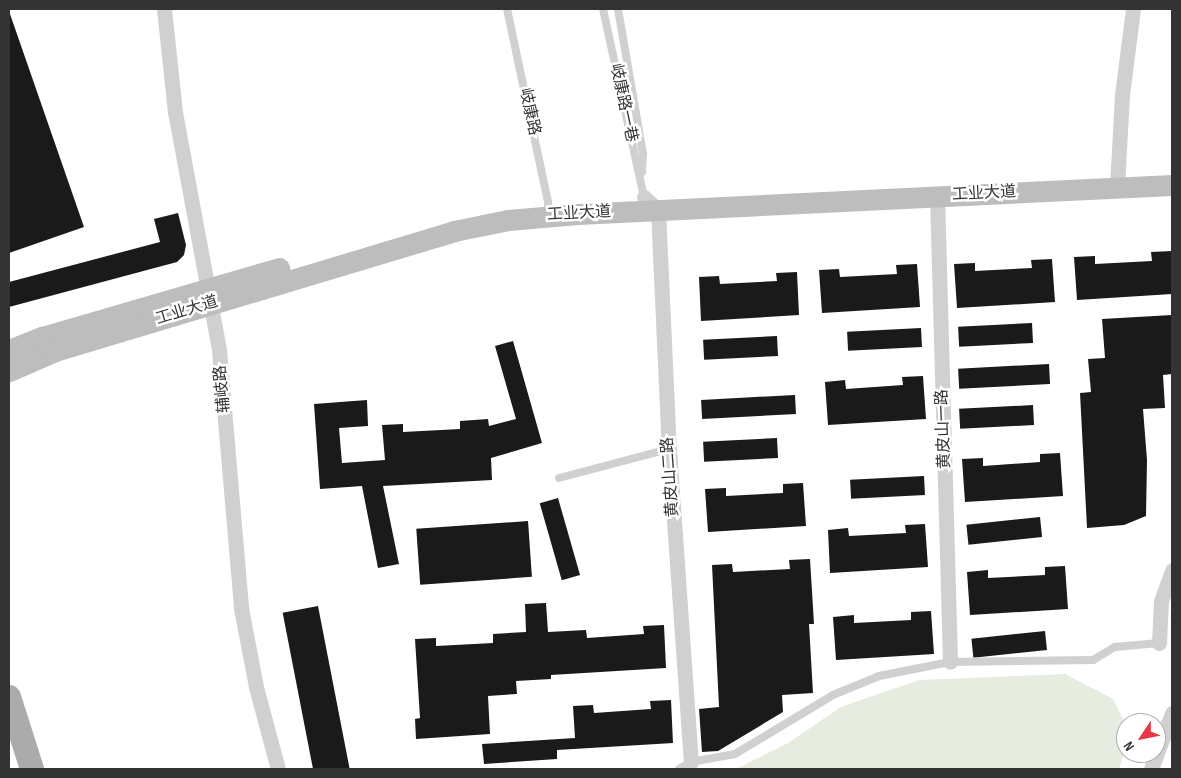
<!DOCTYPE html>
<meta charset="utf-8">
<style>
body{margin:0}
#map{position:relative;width:1181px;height:778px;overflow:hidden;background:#fff;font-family:"Sofia Sans Condensed","Noto Sans SC",sans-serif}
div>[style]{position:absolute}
.green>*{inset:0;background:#e6ecdf}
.building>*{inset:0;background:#1a1a1a;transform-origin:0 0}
.lane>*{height:8px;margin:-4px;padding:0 4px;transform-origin:4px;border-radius:4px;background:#d0d0d0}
.street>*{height:15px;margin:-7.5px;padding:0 7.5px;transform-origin:7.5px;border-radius:7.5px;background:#d0d0d0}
.secondary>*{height:21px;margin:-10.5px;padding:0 10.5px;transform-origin:10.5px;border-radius:10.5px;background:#bdbdbd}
.primary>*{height:24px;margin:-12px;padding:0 12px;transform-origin:12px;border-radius:12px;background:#ababab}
span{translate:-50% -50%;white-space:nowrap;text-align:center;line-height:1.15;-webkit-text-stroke:5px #fff;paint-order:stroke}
.street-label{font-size:16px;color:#333}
.frame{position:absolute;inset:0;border:10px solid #333;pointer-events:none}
.north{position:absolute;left:1116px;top:713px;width:50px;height:50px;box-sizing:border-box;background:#fff;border:1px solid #adadad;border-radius:50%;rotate:236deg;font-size:14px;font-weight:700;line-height:20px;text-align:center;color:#333}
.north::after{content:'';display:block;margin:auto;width:18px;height:22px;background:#e63946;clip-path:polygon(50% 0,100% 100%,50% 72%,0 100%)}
</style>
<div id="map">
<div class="green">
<i style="clip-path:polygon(1065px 674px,1113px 699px,1126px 725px,1126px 747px,1119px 769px,736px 769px,788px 743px,841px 707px,919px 680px)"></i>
</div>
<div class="building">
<i style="clip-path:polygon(10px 14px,84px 227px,9px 253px,9px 15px)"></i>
<i style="clip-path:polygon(178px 213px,186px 245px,184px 255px,177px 262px,9px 307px,9px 282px,160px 242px,154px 219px)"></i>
<i style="clip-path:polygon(1172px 251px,1172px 294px,1077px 300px,1074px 257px,1095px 256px,1095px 264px,1152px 261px,1151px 252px)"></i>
<i style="clip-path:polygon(1052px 259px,1055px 302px,957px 308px,954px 264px,975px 263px,975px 271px,1032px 268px,1031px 260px)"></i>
<i style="clip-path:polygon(917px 264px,920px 307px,822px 313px,819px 270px,839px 269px,840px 277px,897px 274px,896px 265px)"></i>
<i style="clip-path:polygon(797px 272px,799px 315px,701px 321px,699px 277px,719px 276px,720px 284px,777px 281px,776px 273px)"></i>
<i style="clip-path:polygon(1172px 315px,1172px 374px,1163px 375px,1165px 408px,1143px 409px,1147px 460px,1146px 516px,1124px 525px,1087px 528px,1080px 393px,1091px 392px,1088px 359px,1105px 358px,1102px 319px)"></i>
<i style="left:1032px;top:323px;width:20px;height:74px;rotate:87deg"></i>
<i style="left:921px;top:328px;width:19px;height:74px;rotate:87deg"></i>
<i style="left:777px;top:336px;width:20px;height:74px;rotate:87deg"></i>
<i style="clip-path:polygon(513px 341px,542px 443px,491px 458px,492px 480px,383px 486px,399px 564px,378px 568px,362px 486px,320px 489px,314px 404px,367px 400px,368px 426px,339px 428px,342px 463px,385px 460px,382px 425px,403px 424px,403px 432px,460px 429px,460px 421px,488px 419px,489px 426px,516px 419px,495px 346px)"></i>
<i style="left:1049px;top:364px;width:20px;height:91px;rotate:87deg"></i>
<i style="clip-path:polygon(923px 376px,926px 419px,828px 425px,825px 382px,845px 380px,846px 389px,903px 385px,902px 377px)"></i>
<i style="left:795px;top:395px;width:19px;height:94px;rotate:87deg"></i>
<i style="left:1033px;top:405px;width:20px;height:74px;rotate:87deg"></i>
<i style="left:777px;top:438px;width:20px;height:74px;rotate:87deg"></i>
<i style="clip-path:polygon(1060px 453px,1063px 496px,965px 502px,962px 459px,983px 458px,983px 466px,1040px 462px,1040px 454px)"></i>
<i style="left:924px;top:476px;width:19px;height:74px;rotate:87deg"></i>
<i style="clip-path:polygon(803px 483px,806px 526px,708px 532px,705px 489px,726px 488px,726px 496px,783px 493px,783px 484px)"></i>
<i style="left:558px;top:498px;width:80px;height:19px;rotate:74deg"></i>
<i style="left:1040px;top:517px;width:20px;height:74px;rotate:84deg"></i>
<i style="left:528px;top:521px;width:56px;height:112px;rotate:86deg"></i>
<i style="clip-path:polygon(925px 524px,928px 567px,830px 573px,828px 530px,848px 528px,849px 536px,906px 533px,905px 525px)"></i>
<i style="clip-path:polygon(810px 559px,814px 624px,809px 624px,813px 693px,782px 695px,783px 712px,718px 751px,702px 752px,699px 709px,719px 707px,712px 565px,732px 564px,733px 572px,790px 569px,789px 560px)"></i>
<i style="clip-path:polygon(1065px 566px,1068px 609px,970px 615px,967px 572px,988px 570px,988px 578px,1045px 575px,1045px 567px)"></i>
<i style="clip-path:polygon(546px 603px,548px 632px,586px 630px,587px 638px,644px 634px,643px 626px,664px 625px,666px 668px,551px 675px,551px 679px,516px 681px,517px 694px,488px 696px,490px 734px,416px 739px,415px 719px,420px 718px,415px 639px,436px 638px,436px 646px,493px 643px,493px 634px,526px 632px,525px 604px)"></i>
<i style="left:318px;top:606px;width:166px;height:36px;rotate:79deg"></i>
<i style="clip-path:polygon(931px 611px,934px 654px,836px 660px,833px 617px,854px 615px,854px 623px,911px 620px,911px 612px)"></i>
<i style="left:1045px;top:631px;width:19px;height:74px;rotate:84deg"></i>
<i style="clip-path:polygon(671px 700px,673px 743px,557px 750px,557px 759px,484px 764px,482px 744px,575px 738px,573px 706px,593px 705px,594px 713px,651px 709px,650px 701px)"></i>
</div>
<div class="lane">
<i style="left:507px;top:9px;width:197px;rotate:78deg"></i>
<i style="left:548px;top:202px;width:12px;rotate:90deg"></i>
<i style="left:603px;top:9px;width:192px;rotate:77.7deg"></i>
<i style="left:618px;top:9px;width:146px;rotate:80.2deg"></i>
<i style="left:643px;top:153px;width:19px;rotate:93deg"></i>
<i style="left:559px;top:478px;width:114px;rotate:-14.8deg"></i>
<i style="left:679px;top:769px;width:14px;rotate:-30deg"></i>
<i style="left:691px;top:762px;width:45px;rotate:-10.3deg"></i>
<i style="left:735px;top:754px;width:114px;rotate:-31deg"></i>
<i style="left:833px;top:695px;width:50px;rotate:-22.4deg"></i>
<i style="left:879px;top:676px;width:72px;rotate:-11.2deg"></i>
<i style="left:950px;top:662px;width:143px;rotate:-0.8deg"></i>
<i style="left:1093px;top:660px;width:26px;rotate:-31deg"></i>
<i style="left:1115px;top:647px;width:44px;rotate:-5.2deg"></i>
</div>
<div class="street">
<i style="left:164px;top:9px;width:104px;rotate:83.9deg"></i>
<i style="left:175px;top:112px;width:242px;rotate:79.5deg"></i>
<i style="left:219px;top:350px;width:259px;rotate:85.1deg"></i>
<i style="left:241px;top:608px;width:80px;rotate:79.2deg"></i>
<i style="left:256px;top:687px;width:85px;rotate:75deg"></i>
<i style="left:1117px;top:187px;width:92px;rotate:-86.9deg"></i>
<i style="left:1122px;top:95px;width:87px;rotate:-82.7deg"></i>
<i style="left:937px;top:196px;width:466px;rotate:88.4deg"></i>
<i style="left:644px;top:197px;width:19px;rotate:43deg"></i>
<i style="left:658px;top:210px;width:239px;rotate:87.4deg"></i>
<i style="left:669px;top:449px;width:314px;rotate:86deg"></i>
<i style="left:1159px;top:643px;width:42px;rotate:-87.3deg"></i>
<i style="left:1161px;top:601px;width:33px;rotate:-70deg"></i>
<i style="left:1151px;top:769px;width:60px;rotate:-69.4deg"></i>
</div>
<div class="secondary">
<i style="left:9px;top:350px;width:35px;rotate:-22deg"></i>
<i style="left:42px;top:337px;width:247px;rotate:-16.2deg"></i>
<i style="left:9px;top:371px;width:50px;rotate:-23.5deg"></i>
<i style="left:55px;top:351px;width:417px;rotate:-16.7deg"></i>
<i style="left:454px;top:231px;width:55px;rotate:-11.5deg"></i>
<i style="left:508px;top:220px;width:70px;rotate:-4.9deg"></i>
<i style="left:578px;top:214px;width:595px;rotate:-2.8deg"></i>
</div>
<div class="primary">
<i style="left:9px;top:697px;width:76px;rotate:72.3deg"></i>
</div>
<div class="street-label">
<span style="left:623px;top:103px;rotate:78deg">岐康路一巷</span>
<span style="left:529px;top:112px;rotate:78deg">岐康路</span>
<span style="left:984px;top:194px;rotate:-3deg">工业大道</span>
<span style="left:579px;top:214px;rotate:-3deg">工业大道</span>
<span style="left:187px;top:311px;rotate:-17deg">工业大道</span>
<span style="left:223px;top:389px;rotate:-95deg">辅岐路</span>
<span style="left:944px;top:429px;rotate:-92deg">黄皮山一路</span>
<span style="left:671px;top:477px;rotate:-94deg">黄皮山二路</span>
</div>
<div class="frame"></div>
<div class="north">N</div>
</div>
